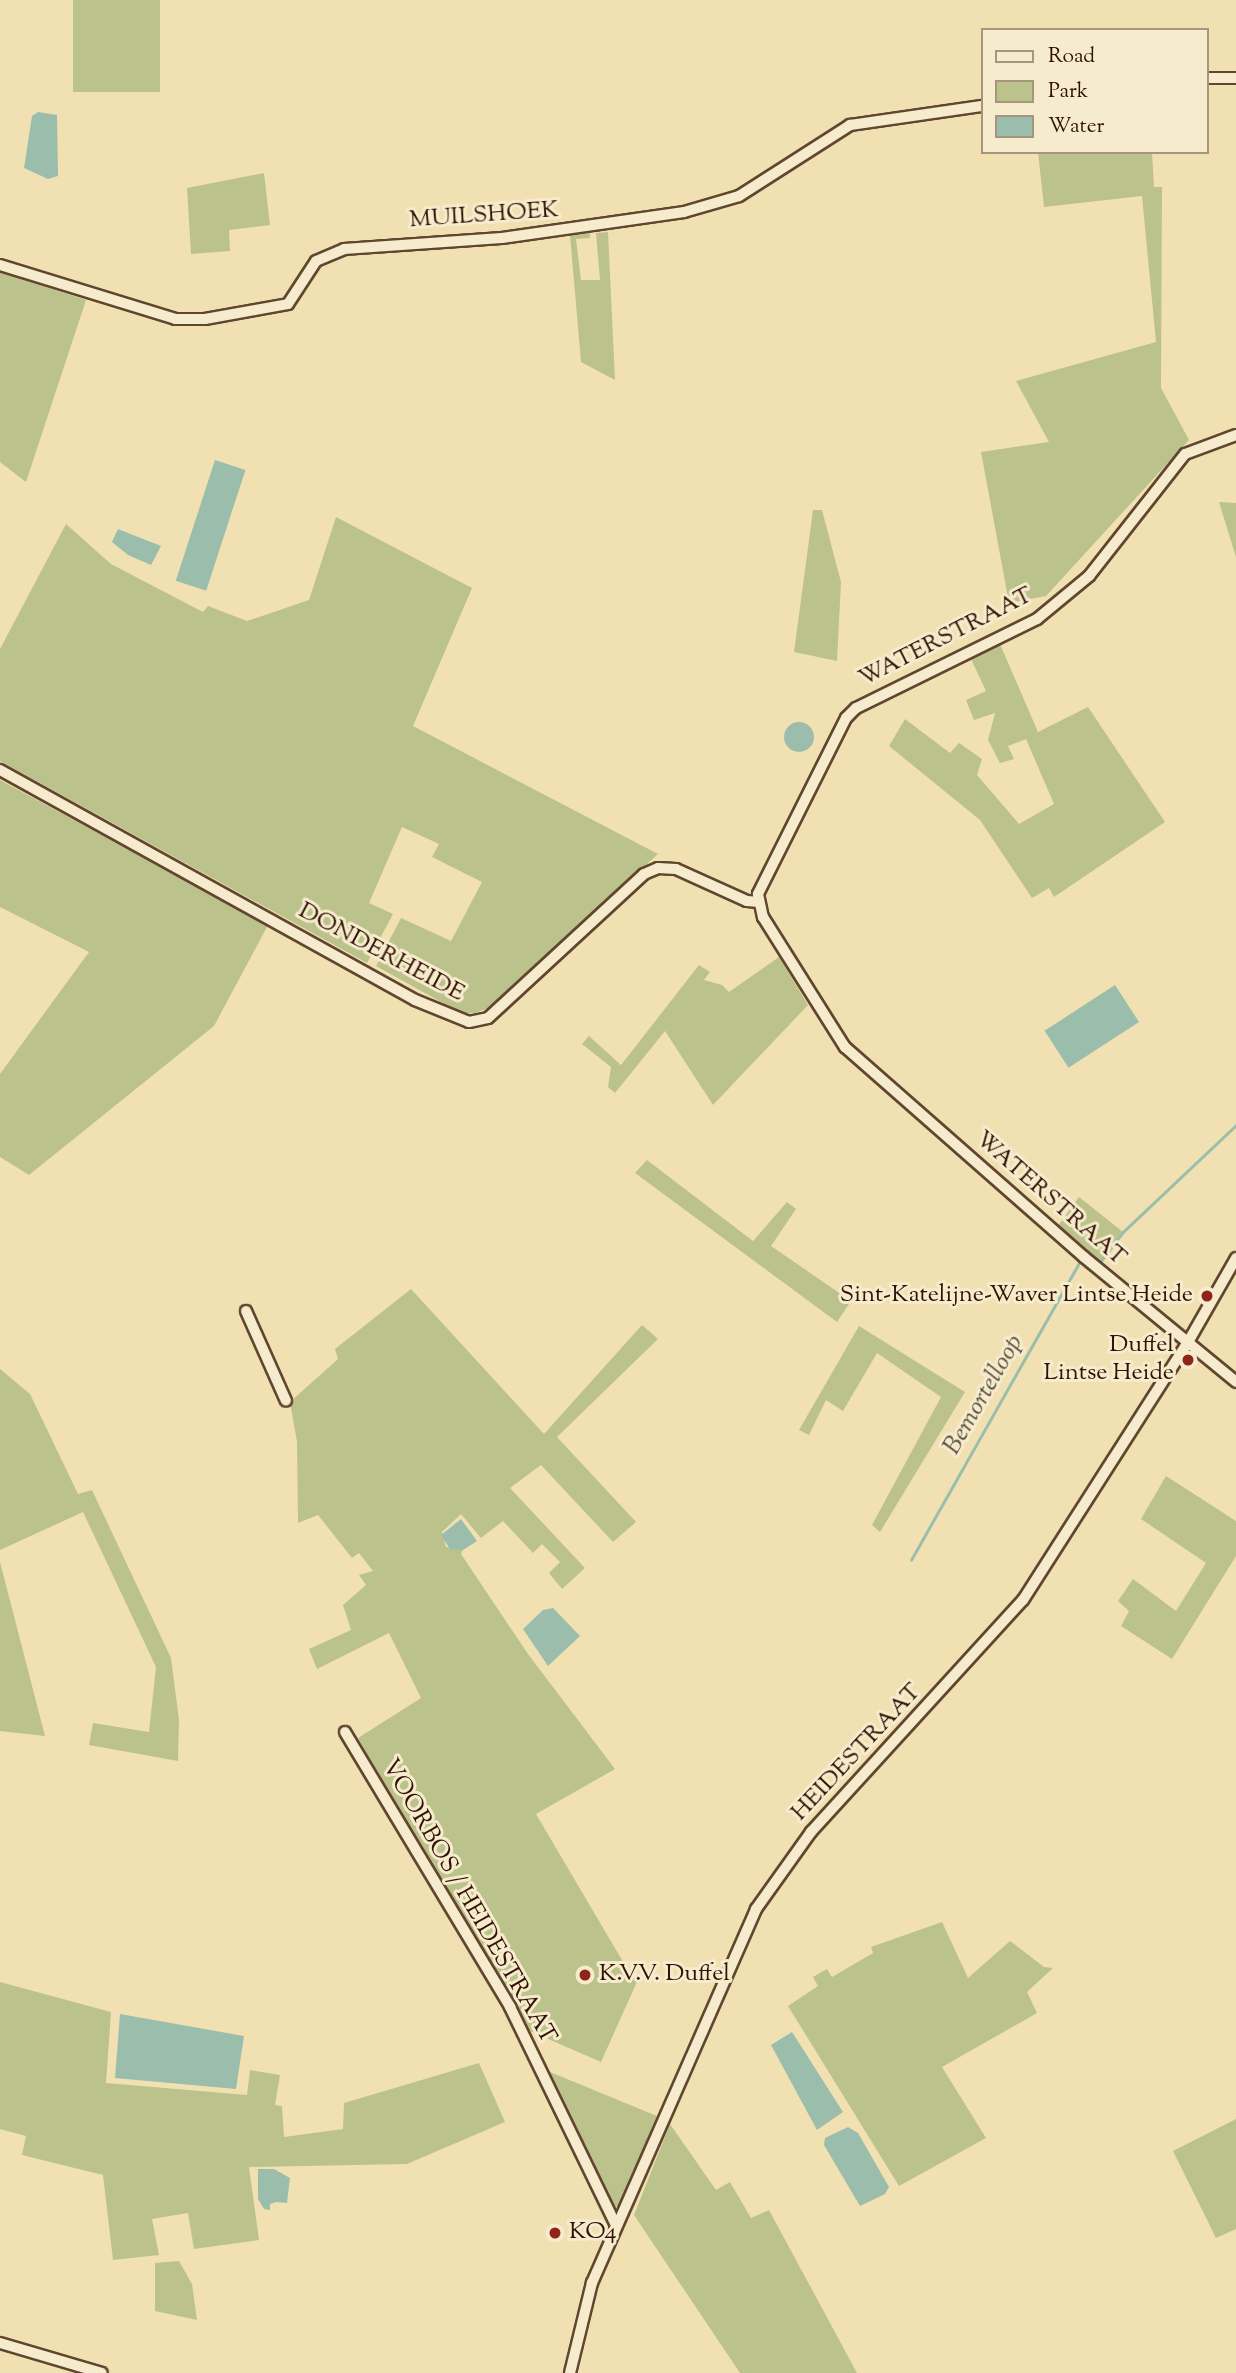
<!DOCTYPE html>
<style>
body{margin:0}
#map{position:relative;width:1236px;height:2373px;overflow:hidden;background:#f1e1b2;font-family:"Sorts Mill Goudy",serif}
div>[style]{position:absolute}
.green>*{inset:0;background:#bcc28b;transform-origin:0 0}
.water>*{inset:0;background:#9bbeac;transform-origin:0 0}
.round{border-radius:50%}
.stream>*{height:2.5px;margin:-1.25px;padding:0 1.25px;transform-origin:1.25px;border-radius:1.25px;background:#9bbeac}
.roads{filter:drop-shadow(2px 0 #61462f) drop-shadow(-2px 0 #61462f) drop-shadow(0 2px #61462f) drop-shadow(0 -2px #61462f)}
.minor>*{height:10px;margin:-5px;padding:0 5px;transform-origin:5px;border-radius:5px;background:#f6eccd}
.dots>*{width:19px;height:19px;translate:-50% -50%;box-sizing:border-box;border:4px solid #f6eccd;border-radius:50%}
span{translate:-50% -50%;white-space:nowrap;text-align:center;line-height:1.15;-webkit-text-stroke:6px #f6eccd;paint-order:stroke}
.street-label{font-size:24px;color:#311303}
.poi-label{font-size:24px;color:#311303}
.right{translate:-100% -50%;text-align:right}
.left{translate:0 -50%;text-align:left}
.water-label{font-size:26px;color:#564f3e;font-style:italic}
.legend{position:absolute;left:981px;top:28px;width:228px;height:126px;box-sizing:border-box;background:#f6eccd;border:2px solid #a7957c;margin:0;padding:9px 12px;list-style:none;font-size:21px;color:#311303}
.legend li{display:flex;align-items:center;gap:14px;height:35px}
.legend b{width:35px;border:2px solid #a7957c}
</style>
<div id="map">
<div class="green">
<i style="left:73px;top:0;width:87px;height:92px"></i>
<i style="clip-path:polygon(1038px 152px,1152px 152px,1154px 187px,1162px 187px,1161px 388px,1189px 440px,1046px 596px,1009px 603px,981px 452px,1049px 442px,1016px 381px,1156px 342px,1142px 196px,1044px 207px)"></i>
<i style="clip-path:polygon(264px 173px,270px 225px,229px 230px,230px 251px,191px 254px,187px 188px)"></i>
<i style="clip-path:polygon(608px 232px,615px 380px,581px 362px,570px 235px,590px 233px,590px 238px,576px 239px,581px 280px,600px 280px,596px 233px)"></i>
<i style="clip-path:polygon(0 272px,86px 300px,26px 482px,0 462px)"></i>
<i style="clip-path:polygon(1219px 502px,1236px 503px,1236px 557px)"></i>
<i style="clip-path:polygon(813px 510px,822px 510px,841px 582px,837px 661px,794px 652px)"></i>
<i style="clip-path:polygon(336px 517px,472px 588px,413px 726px,658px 854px,489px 1008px,475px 1013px,461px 1013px,376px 966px,401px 918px,451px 941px,482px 882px,432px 857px,439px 844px,402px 827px,369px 903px,393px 914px,367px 963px,0 761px,0 649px,66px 524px,111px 564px,203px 612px,208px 606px,247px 621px,309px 600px)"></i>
<i style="clip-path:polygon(1000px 644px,1038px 732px,1088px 707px,1165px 822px,1054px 897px,1049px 888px,1032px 898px,980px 820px,889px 746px,905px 719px,950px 753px,959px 743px,982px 759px,977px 775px,1019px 824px,1054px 804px,1026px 739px,1008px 746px,1014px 759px,1000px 763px,988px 740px,995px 713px,974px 720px,966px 700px,986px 691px,971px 659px)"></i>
<i style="clip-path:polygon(0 780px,268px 925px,214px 1026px,29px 1175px,0 1157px,0 1074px,89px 952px,0 907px)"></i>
<i style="clip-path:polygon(779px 957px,808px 1005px,713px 1105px,665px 1031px,615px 1093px,608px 1087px,611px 1067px,582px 1044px,589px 1036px,621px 1065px,699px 965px,710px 972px,704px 980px,722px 985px,729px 992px)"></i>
<i style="clip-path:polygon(647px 1160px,753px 1241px,787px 1202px,796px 1209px,771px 1246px,851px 1301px,837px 1322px,635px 1173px)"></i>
<i style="clip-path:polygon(1079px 1197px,1123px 1232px,1098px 1265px,1058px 1226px)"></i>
<i style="clip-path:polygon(411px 1289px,544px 1434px,642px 1325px,658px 1339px,557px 1437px,636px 1522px,613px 1542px,541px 1465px,510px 1488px,585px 1568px,562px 1589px,549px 1573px,560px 1562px,542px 1544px,533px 1553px,503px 1521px,481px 1538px,461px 1514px,442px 1532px,446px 1547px,463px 1550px,461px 1554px,528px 1654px,615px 1769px,536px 1814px,632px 1977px,640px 1975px,601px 2062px,523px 2028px,358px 1738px,421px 1698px,389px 1633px,317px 1669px,309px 1649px,351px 1630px,343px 1605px,366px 1585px,359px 1575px,373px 1571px,359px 1553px,352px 1558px,318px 1515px,298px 1523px,297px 1442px,290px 1402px,338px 1359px,335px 1349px)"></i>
<i style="clip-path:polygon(859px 1326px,965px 1392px,880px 1532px,872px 1525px,941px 1397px,877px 1353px,843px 1411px,826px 1400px,809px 1435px,799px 1430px)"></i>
<i style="clip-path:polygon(0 1369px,30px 1394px,78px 1494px,92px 1490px,171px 1658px,179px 1720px,178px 1761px,89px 1745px,93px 1723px,149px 1732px,156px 1667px,83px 1512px,0 1550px)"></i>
<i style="clip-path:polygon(1166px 1476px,1236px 1521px,1236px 1556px,1172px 1659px,1121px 1626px,1129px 1611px,1118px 1601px,1133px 1579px,1176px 1611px,1206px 1563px,1141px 1519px)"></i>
<i style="clip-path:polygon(0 1562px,45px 1736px,0 1731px)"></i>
<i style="clip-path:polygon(942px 1922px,968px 1978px,1010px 1941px,1044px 1967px,1053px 1968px,1027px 1992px,1037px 2013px,942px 2067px,986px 2138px,899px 2186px,788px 2006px,818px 1986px,813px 1977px,827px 1969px,832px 1977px,873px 1953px,871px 1947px)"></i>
<i style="clip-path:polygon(0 1982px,111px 2012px,106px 2083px,247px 2095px,250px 2070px,280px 2075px,275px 2105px,282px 2106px,284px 2137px,343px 2129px,344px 2103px,479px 2063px,505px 2122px,407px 2164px,249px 2167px,259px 2240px,194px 2249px,188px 2213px,152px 2219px,159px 2255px,113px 2260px,103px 2175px,22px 2155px,26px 2136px,0 2129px)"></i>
<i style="clip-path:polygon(550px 2072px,657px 2116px,619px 2207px,611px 2206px)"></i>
<i style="clip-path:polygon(1236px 2119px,1236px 2229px,1216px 2238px,1173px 2151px)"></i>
<i style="clip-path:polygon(670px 2124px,716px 2190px,730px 2182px,751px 2218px,769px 2210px,857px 2373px,740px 2373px,634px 2215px)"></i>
<i style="clip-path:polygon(179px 2261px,192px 2284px,197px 2320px,155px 2311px,155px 2263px)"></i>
</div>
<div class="water">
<i style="clip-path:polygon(38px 112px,57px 115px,58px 176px,48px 179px,24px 168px,32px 116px)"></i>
<i style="left:215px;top:460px;width:32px;height:127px;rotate:18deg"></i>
<i style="clip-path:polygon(118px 529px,161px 546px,151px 565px,128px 555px,112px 542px)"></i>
<i class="round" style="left:784px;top:722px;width:30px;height:30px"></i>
<i style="left:1115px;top:985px;width:44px;height:84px;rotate:57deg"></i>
<i style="clip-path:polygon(461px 1519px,477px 1541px,463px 1550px,450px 1549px,441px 1535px)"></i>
<i style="clip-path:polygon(553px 1608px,580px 1636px,548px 1666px,523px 1629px,543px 1610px)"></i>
<i style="clip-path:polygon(120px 2014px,244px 2036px,236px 2089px,115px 2078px)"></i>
<i style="clip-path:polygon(792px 2032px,843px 2112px,817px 2130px,771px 2045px)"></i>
<i style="clip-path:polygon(848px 2127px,858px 2133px,889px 2187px,885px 2194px,860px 2206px,824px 2145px,825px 2138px)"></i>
<i style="clip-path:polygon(258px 2169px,274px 2169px,290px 2178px,287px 2203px,276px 2202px,270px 2204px,270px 2210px,264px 2209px,258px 2199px)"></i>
</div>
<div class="stream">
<i style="left:1098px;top:1265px;width:41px;rotate:-52.9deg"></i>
<i style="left:1123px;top:1232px;width:156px;rotate:-43.4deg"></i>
<i style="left:911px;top:1560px;width:343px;rotate:-60.5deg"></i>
<i style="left:1080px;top:1261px;width:16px;rotate:40deg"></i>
</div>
<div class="roads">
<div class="minor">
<i style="left:1206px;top:78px;width:30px"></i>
<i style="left:0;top:265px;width:183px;rotate:17.1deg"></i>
<i style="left:175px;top:319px;width:30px"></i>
<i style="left:205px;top:319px;width:84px;rotate:-10.2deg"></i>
<i style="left:288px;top:304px;width:51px;rotate:-56.9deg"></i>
<i style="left:316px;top:261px;width:30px;rotate:-23deg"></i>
<i style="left:344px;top:249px;width:158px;rotate:-4deg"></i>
<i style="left:502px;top:238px;width:184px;rotate:-8.1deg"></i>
<i style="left:684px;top:212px;width:57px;rotate:-16.2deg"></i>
<i style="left:739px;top:196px;width:132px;rotate:-32.6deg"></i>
<i style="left:850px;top:125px;width:133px;rotate:-8.2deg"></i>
<i style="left:1236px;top:435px;width:54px;rotate:159.6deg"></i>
<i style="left:1185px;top:454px;width:155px;rotate:128.2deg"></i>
<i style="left:1089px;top:576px;width:67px;rotate:140.4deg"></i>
<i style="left:1037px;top:619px;width:202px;rotate:153.8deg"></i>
<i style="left:856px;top:708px;width:14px;rotate:135deg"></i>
<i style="left:846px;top:718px;width:197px;rotate:116.6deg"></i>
<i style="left:758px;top:894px;width:24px;rotate:78deg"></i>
<i style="left:763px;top:917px;width:154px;rotate:57.8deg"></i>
<i style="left:845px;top:1047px;width:318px;rotate:41.3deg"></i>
<i style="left:1084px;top:1257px;width:197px;rotate:39.4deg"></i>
<i style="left:0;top:770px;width:474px;rotate:29deg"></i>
<i style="left:415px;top:1000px;width:58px;rotate:22.2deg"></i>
<i style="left:469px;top:1022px;width:19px;rotate:-12deg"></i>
<i style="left:488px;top:1018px;width:212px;rotate:-42.7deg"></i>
<i style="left:644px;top:874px;width:15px;rotate:-23deg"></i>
<i style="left:658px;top:868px;width:18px;rotate:3deg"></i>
<i style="left:676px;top:869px;width:78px;rotate:24.3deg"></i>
<i style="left:747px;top:901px;width:12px;rotate:5deg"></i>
<i style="left:246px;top:1311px;width:98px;rotate:66deg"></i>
<i style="left:345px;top:1732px;width:321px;rotate:59deg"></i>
<i style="left:510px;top:2007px;width:242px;rotate:64.1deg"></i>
<i style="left:0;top:2343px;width:106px;rotate:16.4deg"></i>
<i style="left:570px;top:2373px;width:93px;rotate:-76.3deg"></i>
<i style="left:592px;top:2283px;width:408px;rotate:-66.3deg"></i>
<i style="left:756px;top:1909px;width:95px;rotate:-54.5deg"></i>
<i style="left:811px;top:1832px;width:314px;rotate:-47.6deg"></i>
<i style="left:1023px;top:1600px;width:304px;rotate:-57.4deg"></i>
<i style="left:1187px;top:1344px;width:99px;rotate:-60.3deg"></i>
</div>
</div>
<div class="dots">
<i style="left:1207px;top:1296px;background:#8f2418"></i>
<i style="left:1188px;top:1360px;background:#8f2418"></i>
<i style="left:585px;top:1975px;background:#8f2418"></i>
<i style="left:555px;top:2233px;background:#8f2418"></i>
</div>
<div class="street-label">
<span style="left:484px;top:216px;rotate:-4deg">MUILSHOEK</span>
<span style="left:946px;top:638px;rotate:-27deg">WATERSTRAAT</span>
<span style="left:381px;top:953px;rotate:28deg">DONDERHEIDE</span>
<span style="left:1050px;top:1199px;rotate:41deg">WATERSTRAAT</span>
<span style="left:857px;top:1753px;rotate:-47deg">HEIDESTRAAT</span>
<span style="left:468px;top:1902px;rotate:60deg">VOORBOS / HEIDESTRAAT</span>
</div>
<div class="poi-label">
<span class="right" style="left:1193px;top:1296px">Sint-Katelijne-Waver Lintse Heide</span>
<span class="right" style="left:1174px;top:1360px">Duffel<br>Lintse Heide</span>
<span class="left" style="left:599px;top:1975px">K.V.V. Duffel</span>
<span class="left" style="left:569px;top:2233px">KO4</span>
</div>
<div class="water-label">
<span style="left:984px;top:1395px;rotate:-60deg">Bemortelloop</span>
</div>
<ul class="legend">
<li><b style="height:9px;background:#f6eccd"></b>Road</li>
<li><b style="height:19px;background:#bcc28b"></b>Park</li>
<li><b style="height:19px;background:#9bbeac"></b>Water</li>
</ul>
</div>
